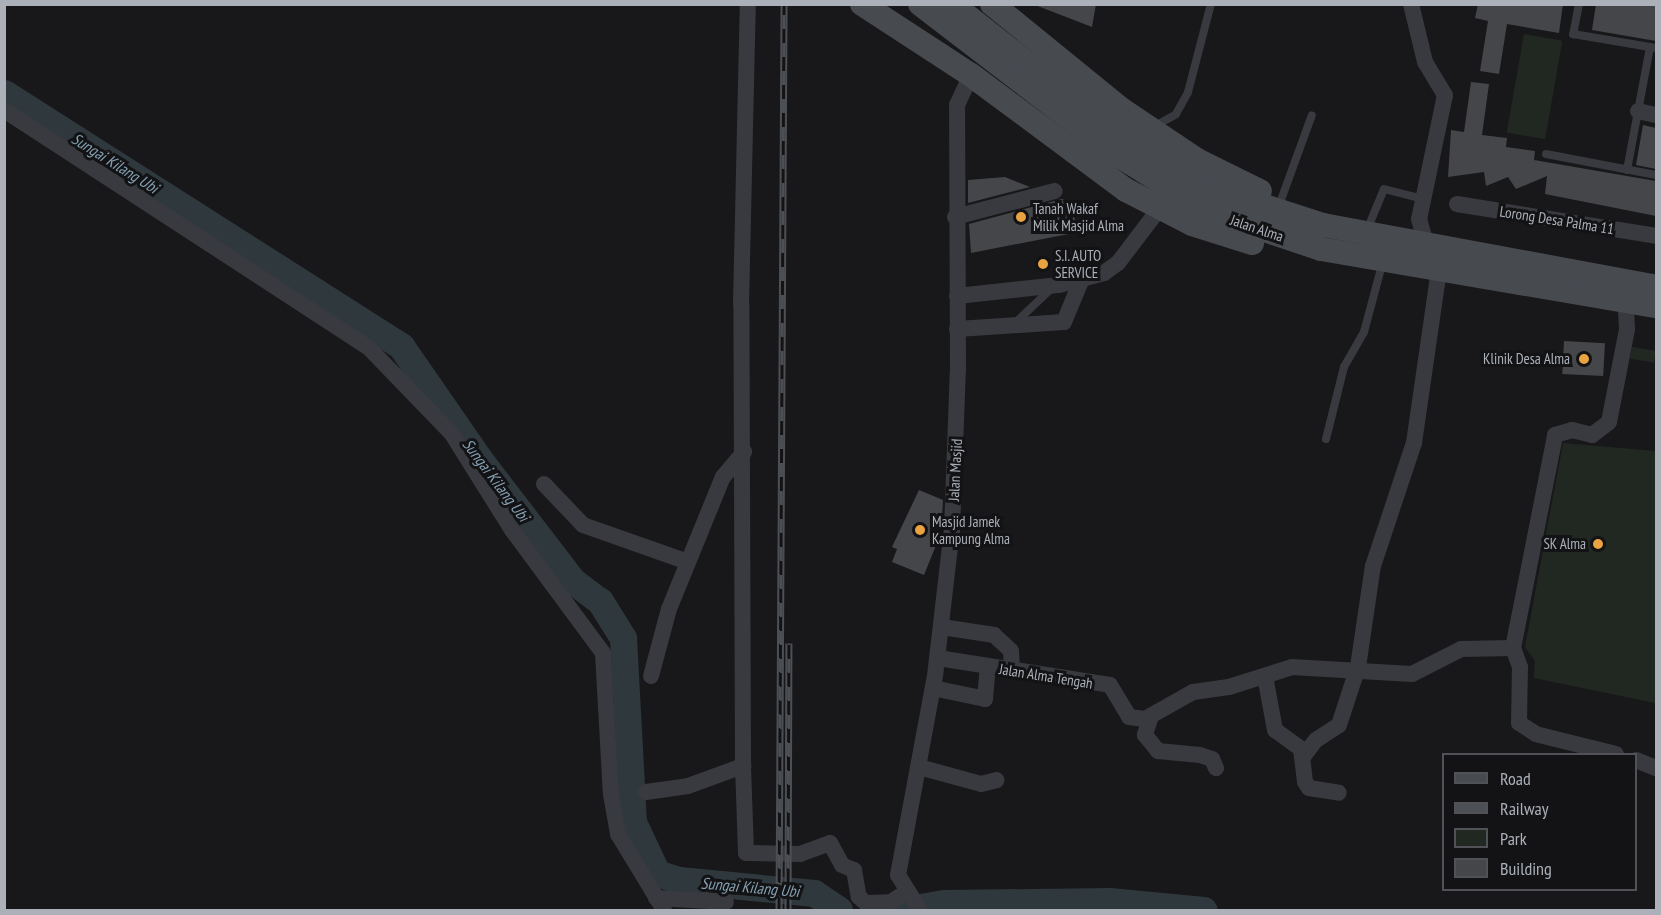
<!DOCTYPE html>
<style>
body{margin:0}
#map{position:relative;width:1661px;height:915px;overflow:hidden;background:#18181a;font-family:"PT Sans Narrow",sans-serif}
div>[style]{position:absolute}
.green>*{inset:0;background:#202821;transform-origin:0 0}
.river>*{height:27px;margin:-13.5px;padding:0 13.5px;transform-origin:13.5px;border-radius:13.5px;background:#2e383d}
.building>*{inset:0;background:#45464a;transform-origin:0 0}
.lane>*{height:8px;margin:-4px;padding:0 4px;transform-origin:4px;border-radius:4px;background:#393a3f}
.street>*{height:16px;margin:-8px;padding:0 8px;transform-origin:8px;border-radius:8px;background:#393a3f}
.secondary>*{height:24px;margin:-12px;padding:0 12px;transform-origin:12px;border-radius:12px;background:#474a4f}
.rail>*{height:7px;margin-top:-3.5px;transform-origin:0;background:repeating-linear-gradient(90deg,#131315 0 14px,#4c4f54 0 28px);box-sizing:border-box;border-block:2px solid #4c4f54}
.dots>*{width:16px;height:16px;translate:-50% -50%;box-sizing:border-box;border:3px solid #131315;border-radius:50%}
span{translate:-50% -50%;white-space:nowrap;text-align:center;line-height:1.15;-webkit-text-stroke:6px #131315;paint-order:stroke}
.poi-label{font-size:15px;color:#abb0b9}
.left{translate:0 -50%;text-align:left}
.right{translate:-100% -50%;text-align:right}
.street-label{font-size:15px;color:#abb0b9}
.water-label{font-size:16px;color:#84a0b2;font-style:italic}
.frame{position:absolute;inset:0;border:6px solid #abb0b9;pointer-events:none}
.legend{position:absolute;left:1442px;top:753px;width:195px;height:138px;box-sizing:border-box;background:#131315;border:2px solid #505257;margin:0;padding:8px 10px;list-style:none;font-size:18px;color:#abb0b9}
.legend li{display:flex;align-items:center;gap:12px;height:30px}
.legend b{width:30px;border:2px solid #505257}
</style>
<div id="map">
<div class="green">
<i style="left:1524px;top:34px;width:39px;height:100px;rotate:10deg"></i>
<i style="left:1632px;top:347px;width:24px;height:12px;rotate:9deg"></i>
<i style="clip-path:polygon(1563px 443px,1656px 451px,1655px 703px,1534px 678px,1535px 661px,1525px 647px)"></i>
</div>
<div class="river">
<i style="left:4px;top:93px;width:471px;rotate:32.5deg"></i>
<i style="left:401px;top:346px;width:139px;rotate:55.3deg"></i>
<i style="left:480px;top:460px;width:153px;rotate:52.5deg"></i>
<i style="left:573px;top:581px;width:34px;rotate:37deg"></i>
<i style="left:600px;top:601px;width:44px;rotate:58.1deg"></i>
<i style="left:623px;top:638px;width:184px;rotate:86.9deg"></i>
<i style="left:633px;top:822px;width:56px;rotate:64.8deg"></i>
<i style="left:657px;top:873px;width:23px;rotate:18deg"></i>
<i style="left:679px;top:880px;width:136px;rotate:5.5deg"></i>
<i style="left:814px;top:893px;width:30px;rotate:34deg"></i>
<i style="left:903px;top:910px;width:42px;rotate:-9.7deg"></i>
<i style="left:944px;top:903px;width:165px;rotate:-0.7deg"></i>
<i style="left:1109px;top:901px;width:95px;rotate:5.4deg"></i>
</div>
<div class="building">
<i style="clip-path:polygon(1035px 4px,1096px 4px,1092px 27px,1035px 5px)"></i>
<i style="clip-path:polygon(1478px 4px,1563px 4px,1559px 33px,1507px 24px,1499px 74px,1480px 71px,1488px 21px,1475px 18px)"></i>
<i style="clip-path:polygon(1596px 4px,1656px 4px,1656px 41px,1592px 30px)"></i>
<i style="clip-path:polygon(1471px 82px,1489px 84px,1482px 135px,1507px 138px,1506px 147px,1535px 151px,1534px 160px,1656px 181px,1656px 216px,1545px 194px,1547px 176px,1516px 189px,1508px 177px,1486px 186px,1484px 172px,1448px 177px,1451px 130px,1464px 132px)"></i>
<i style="clip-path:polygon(1643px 125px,1656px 128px,1656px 169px,1636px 165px)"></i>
<i style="clip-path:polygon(1005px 177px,1030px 187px,968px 203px,968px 180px)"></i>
<i style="clip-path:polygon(1062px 199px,1069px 202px,1079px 232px,971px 253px,969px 224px)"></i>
<i style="left:1564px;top:341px;width:41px;height:33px;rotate:3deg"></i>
<i style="clip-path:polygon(919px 490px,943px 500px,941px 533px,924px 575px,892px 562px,897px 549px,892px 547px)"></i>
</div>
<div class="lane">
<i style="left:1579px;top:4px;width:31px;rotate:101deg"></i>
<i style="left:1573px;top:34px;width:84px;rotate:9.6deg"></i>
<i style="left:1153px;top:127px;width:26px;rotate:-29deg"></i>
<i style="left:1176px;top:114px;width:25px;rotate:-61deg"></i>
<i style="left:1188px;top:92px;width:91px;rotate:-75.4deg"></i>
<i style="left:1546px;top:154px;width:112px;rotate:10.8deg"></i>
<i style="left:1627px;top:170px;width:125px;rotate:-79.4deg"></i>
<i style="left:1281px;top:200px;width:90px;rotate:-70deg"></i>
<i style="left:1367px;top:230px;width:44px;rotate:-67.5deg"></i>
<i style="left:1384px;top:189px;width:40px;rotate:14.4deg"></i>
<i style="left:1015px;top:323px;width:50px;rotate:-43.4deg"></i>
<i style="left:1326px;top:439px;width:74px;rotate:-76deg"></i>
<i style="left:1344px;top:367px;width:40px;rotate:-60.3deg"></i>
<i style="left:1364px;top:332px;width:73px;rotate:-75deg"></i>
</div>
<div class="street">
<i style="left:1411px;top:4px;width:60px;rotate:76.4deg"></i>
<i style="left:1425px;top:62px;width:39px;rotate:59deg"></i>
<i style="left:1445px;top:95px;width:127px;rotate:101.8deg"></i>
<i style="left:1419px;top:219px;width:26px;rotate:74deg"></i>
<i style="left:4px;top:110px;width:434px;rotate:33.1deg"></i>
<i style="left:368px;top:347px;width:121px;rotate:46deg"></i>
<i style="left:452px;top:434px;width:113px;rotate:58deg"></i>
<i style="left:512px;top:530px;width:153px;rotate:53.5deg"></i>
<i style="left:603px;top:653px;width:141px;rotate:86.8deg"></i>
<i style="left:611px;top:794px;width:41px;rotate:80.1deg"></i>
<i style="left:618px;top:834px;width:89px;rotate:58.8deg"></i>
<i style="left:1638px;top:111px;width:18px;rotate:13deg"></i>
<i style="left:1457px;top:204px;width:202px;rotate:9.1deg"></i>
<i style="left:955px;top:217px;width:103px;rotate:-14.6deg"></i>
<i style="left:957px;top:296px;width:103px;rotate:-6.2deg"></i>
<i style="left:1059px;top:285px;width:47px;rotate:-14.9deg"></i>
<i style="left:1104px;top:273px;width:17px;rotate:-36deg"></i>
<i style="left:1118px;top:263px;width:68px;rotate:-52.8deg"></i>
<i style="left:957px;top:329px;width:107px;rotate:-3.7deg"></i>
<i style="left:1064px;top:322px;width:44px;rotate:-67.5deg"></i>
<i style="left:544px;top:484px;width:57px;rotate:46.4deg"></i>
<i style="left:583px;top:525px;width:111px;rotate:19.4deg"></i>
<i style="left:942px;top:627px;width:53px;rotate:8.7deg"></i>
<i style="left:994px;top:635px;width:23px;rotate:43deg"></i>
<i style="left:1011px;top:651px;width:19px;rotate:87deg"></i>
<i style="left:938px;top:658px;width:174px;rotate:8.9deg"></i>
<i style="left:1110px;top:685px;width:37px;rotate:59deg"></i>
<i style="left:1129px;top:717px;width:16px;rotate:7deg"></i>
<i style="left:1145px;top:719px;width:55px;rotate:-29.4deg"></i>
<i style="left:1193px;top:692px;width:36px;rotate:-8deg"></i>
<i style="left:1229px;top:687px;width:66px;rotate:-17.6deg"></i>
<i style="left:1292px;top:667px;width:120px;rotate:3.3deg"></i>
<i style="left:1412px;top:674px;width:55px;rotate:-27deg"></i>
<i style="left:1461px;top:649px;width:52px;rotate:-1.1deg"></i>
<i style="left:651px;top:676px;width:69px;rotate:-75deg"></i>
<i style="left:669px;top:609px;width:143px;rotate:-67.8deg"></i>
<i style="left:723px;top:477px;width:33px;rotate:-50deg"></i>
<i style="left:1265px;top:676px;width:55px;rotate:79.5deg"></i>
<i style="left:1275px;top:730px;width:32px;rotate:36deg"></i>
<i style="left:1301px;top:749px;width:33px;rotate:83deg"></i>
<i style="left:1305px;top:782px;width:7px;rotate:56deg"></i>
<i style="left:1309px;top:788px;width:30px;rotate:9deg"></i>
<i style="left:933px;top:688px;width:53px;rotate:11.9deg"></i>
<i style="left:985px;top:699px;width:32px;rotate:-85deg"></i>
<i style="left:1151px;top:716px;width:20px;rotate:108deg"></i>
<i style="left:1145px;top:735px;width:21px;rotate:51deg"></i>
<i style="left:1158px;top:751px;width:42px;rotate:5.4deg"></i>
<i style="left:1200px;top:755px;width:13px;rotate:18deg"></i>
<i style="left:1212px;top:759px;width:10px;rotate:66deg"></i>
<i style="left:1616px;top:754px;width:82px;rotate:-166deg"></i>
<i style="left:1536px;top:734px;width:20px;rotate:-147deg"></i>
<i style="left:1519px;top:723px;width:56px;rotate:-89deg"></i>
<i style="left:1520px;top:667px;width:20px;rotate:-110deg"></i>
<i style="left:1513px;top:648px;width:217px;rotate:-78.8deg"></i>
<i style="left:1555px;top:435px;width:18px;rotate:-16deg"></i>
<i style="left:1572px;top:430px;width:21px;rotate:14deg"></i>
<i style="left:1592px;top:435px;width:21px;rotate:-37deg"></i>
<i style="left:1609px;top:422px;width:95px;rotate:-79deg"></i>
<i style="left:1627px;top:329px;width:22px;rotate:-93deg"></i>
<i style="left:1626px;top:307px;width:12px;rotate:-138deg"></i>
<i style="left:1303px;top:757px;width:21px;rotate:-53deg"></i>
<i style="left:1316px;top:740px;width:27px;rotate:-33deg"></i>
<i style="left:1339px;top:725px;width:61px;rotate:-71.9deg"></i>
<i style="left:1358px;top:667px;width:102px;rotate:-81.6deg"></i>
<i style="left:1373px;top:566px;width:130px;rotate:-71.6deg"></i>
<i style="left:1414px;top:443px;width:175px;rotate:-81.8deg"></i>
<i style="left:1636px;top:760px;width:22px;rotate:22deg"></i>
<i style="left:743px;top:766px;width:87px;rotate:88deg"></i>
<i style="left:746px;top:853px;width:54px;rotate:1.1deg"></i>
<i style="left:800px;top:854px;width:32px;rotate:-20deg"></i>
<i style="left:830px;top:843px;width:25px;rotate:61deg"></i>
<i style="left:842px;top:865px;width:13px;rotate:23deg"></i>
<i style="left:854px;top:870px;width:27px;rotate:80deg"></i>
<i style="left:859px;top:897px;width:9px;rotate:41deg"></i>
<i style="left:866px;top:903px;width:25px;rotate:-2deg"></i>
<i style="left:891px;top:902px;width:17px;rotate:-33deg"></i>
<i style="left:919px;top:767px;width:64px;rotate:15.3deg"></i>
<i style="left:981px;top:784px;width:16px;rotate:-14deg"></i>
<i style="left:646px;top:792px;width:42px;rotate:-8.1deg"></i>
<i style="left:688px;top:786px;width:59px;rotate:-20deg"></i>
<i style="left:743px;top:766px;width:462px;rotate:-90.2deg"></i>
<i style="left:741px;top:304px;width:300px;rotate:-88.7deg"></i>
<i style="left:656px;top:898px;width:70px;rotate:3.3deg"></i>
<i style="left:920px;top:910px;width:41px;rotate:-122.2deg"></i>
<i style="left:898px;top:875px;width:202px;rotate:-79.5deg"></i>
<i style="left:935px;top:676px;width:147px;rotate:-83.4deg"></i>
<i style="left:952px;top:530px;width:160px;rotate:-87.9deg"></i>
<i style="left:958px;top:370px;width:265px;rotate:-90.2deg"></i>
<i style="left:957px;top:105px;width:33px;rotate:-65deg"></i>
</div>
<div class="secondary">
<i style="left:862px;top:4px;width:130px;rotate:33.1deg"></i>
<i style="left:971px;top:75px;width:193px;rotate:36.6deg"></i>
<i style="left:1126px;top:190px;width:74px;rotate:27.3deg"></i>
<i style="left:1192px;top:224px;width:63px;rotate:17.6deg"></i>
<i style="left:920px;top:4px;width:243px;rotate:37.5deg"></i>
<i style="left:1113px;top:152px;width:112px;rotate:31.8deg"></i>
<i style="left:1208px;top:211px;width:119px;rotate:18.6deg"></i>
<i style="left:1321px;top:249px;width:340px;rotate:9.7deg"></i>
<i style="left:952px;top:4px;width:220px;rotate:38.2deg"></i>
<i style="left:1125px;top:140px;width:103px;rotate:29.1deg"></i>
<i style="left:1215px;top:190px;width:114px;rotate:18deg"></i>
<i style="left:1323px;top:225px;width:339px;rotate:10.5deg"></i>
<i style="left:992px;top:4px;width:166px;rotate:39.1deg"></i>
<i style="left:1121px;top:109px;width:92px;rotate:33.9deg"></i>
<i style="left:1197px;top:160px;width:70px;rotate:26.2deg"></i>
</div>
<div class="rail">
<i style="left:779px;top:910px;width:906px;rotate:-89.68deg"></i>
<i style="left:788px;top:910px;width:267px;rotate:-89.8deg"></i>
</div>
<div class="dots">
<i style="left:1021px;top:217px;background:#e9a341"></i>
<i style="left:1043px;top:264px;background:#e9a341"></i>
<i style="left:1584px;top:359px;background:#e9a341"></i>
<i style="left:920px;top:530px;background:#e9a341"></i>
<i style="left:1598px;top:544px;background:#e9a341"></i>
</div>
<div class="poi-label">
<span class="left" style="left:1033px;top:217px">Tanah Wakaf<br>Milik Masjid Alma</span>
<span class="left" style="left:1055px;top:264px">S.I. AUTO<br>SERVICE</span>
<span class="right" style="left:1570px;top:359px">Klinik Desa Alma</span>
<span class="left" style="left:932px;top:530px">Masjid Jamek<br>Kampung Alma</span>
<span class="right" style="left:1586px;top:544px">SK Alma</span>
</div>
<div class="street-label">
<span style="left:1557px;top:220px;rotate:9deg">Lorong Desa Palma 11</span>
<span style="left:1257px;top:228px;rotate:19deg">Jalan Alma</span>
<span style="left:955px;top:470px;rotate:-87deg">Jalan Masjid</span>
<span style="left:1046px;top:676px;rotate:9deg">Jalan Alma Tengah</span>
</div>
<div class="water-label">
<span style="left:115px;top:163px;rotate:32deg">Sungai Kilang Ubi</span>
<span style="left:496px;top:480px;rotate:53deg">Sungai Kilang Ubi</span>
<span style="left:750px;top:887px;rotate:5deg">Sungai Kilang Ubi</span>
</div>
<div class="frame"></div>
<ul class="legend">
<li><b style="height:8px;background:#474a4f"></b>Road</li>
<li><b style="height:8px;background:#4c4f54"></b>Railway</li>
<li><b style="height:16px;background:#202821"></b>Park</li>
<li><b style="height:16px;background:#45464a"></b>Building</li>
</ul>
</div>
